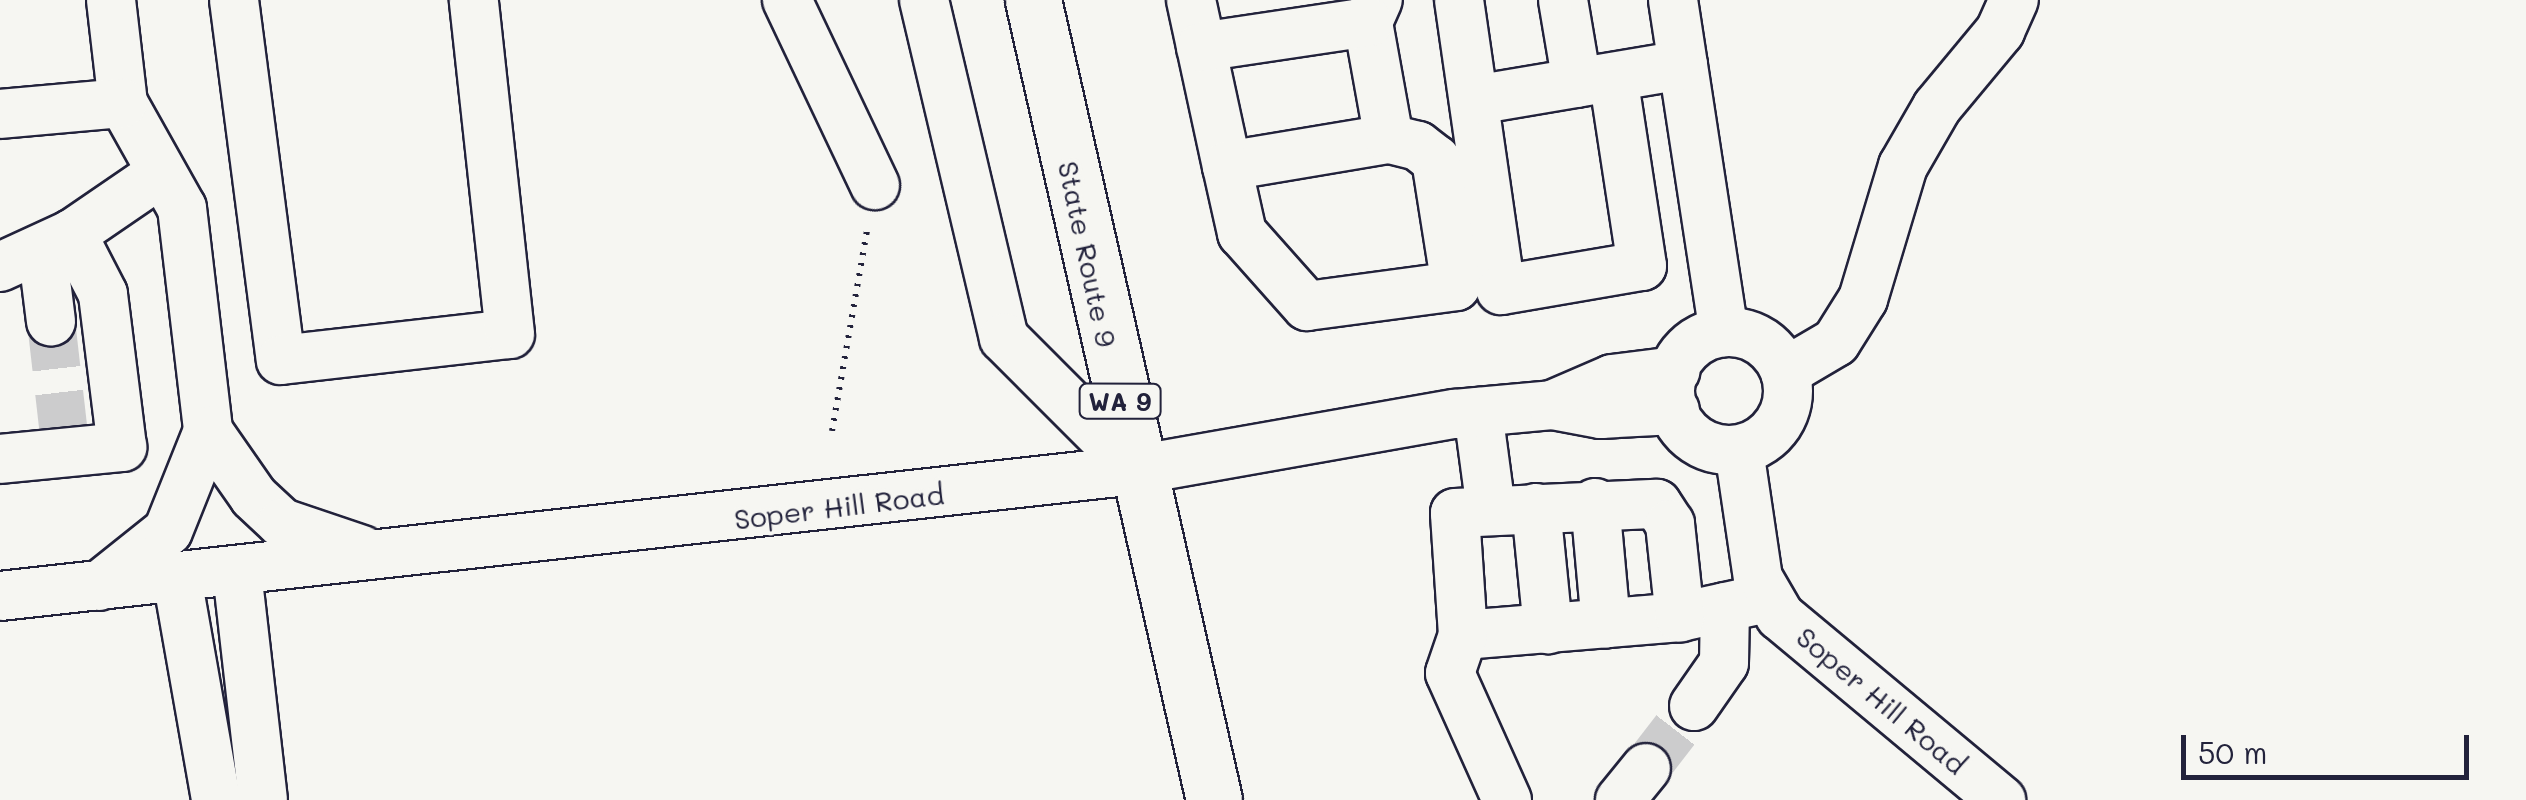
<!DOCTYPE html>
<style>
body{margin:0}
#map{position:relative;width:2526px;height:800px;overflow:hidden;background:#f6f6f2;font-family:Mali,sans-serif}
div>[style]{position:absolute}
.minor-tunnel>*{height:48px;margin-top:-24px;transform-origin:0;background:repeating-linear-gradient(90deg,#cccccd 0 48px,transparent 0 72px)}
.path>*{height:6px;margin-top:-3px;transform-origin:0;background:repeating-linear-gradient(90deg,#22223b 0 2.5px,transparent 0 10.5px)}
.roads{filter:drop-shadow(2px 0 #22223b) drop-shadow(-2px 0 #22223b) drop-shadow(0 2px #22223b) drop-shadow(0 -2px #22223b)}
.minor>*{height:48px;margin:-24px;padding:0 24px;transform-origin:24px;border-radius:24px;background:#f6f6f2}
.minor>.ring{margin:-24px;padding:0;box-sizing:content-box;background:none;border:48px solid #f6f6f2;border-radius:50%}
.major>*{height:55px;margin:-27.5px;padding:0 27.5px;transform-origin:27.5px;border-radius:27.5px;background:#f6f6f2}
span{translate:-50% -50%;white-space:nowrap;text-align:center;line-height:1.15;-webkit-text-stroke:8px #f6f6f2;paint-order:stroke}
.shield-label span{padding:2px 8px;background:#f6f6f2;border:2px solid;border-radius:8px;-webkit-text-stroke-width:0}
.shield-label{font-size:25px;color:#22223b;font-weight:700}
.street-label{font-size:28px;color:#22223b}
.scale{position:absolute;left:2181px;top:735px;width:288px;height:45px;box-sizing:border-box;border:5px solid #22223b;border-top:0;padding-left:12px;font-size:30px;line-height:35px;white-space:nowrap;color:#22223b;-webkit-text-stroke:8px #f6f6f2;paint-order:stroke}
</style>
<div id="map">
<div class="minor-tunnel">
<i style="left:51px;top:321px;width:107px;rotate:83.5deg"></i>
<i style="left:1646px;top:768px;width:78px;rotate:-52.3deg"></i>
</div>
<div class="path">
<i style="left:832px;top:431px;width:209px;rotate:-80.1deg"></i>
</div>
<div class="roads">
<div class="minor">
<i style="left:111px;top:0;width:104px;rotate:83.4deg"></i>
<i style="left:123px;top:103px;width:120px;rotate:60.7deg"></i>
<i style="left:182px;top:208px;width:225px;rotate:83.3deg"></i>
<i style="left:208px;top:431px;width:80px;rotate:55.1deg"></i>
<i style="left:254px;top:497px;width:38px;rotate:43deg"></i>
<i style="left:282px;top:523px;width:84px;rotate:18.6deg"></i>
<i style="left:234px;top:0;width:363px;rotate:82.6deg"></i>
<i style="left:281px;top:360px;width:230px;rotate:-6.5deg"></i>
<i style="left:510px;top:334px;width:336px;rotate:-96.2deg"></i>
<i style="left:787px;top:0;width:205px;rotate:64.6deg"></i>
<i style="left:924px;top:0;width:347px;rotate:76.7deg"></i>
<i style="left:1004px;top:338px;width:187px;rotate:45deg"></i>
<i style="left:1191px;top:0;width:170px;rotate:77.8deg"></i>
<i style="left:1227px;top:166px;width:164px;rotate:-9.5deg"></i>
<i style="left:1389px;top:139px;width:119px;rotate:-100.2deg"></i>
<i style="left:1368px;top:22px;width:24px;rotate:-66deg"></i>
<i style="left:1459px;top:0;width:293px;rotate:81.8deg"></i>
<i style="left:1501px;top:290px;width:143px;rotate:-9.7deg"></i>
<i style="left:1642px;top:266px;width:191px;rotate:-98.7deg"></i>
<i style="left:1563px;top:0;width:84px;rotate:80.4deg"></i>
<i style="left:1673px;top:0;width:336px;rotate:81.3deg"></i>
<i style="left:1201px;top:47px;width:169px;rotate:-8.5deg"></i>
<i style="left:1475px;top:100px;width:211px;rotate:-9.6deg"></i>
<i style="left:0;top:114px;width:123px;rotate:-5.1deg"></i>
<i style="left:1227px;top:166px;width:69px;rotate:77.4deg"></i>
<i style="left:1242px;top:233px;width:98px;rotate:48.3deg"></i>
<i style="left:1307px;top:306px;width:150px;rotate:-7.6deg"></i>
<i style="left:1456px;top:286px;width:128px;rotate:-99deg"></i>
<i style="left:1436px;top:160px;width:23px;rotate:-142deg"></i>
<i style="left:1418px;top:146px;width:30px;rotate:-166deg"></i>
<i style="left:42px;top:249px;width:73px;rotate:82.9deg"></i>
<i style="left:0;top:267px;width:79px;rotate:-24.6deg"></i>
<i style="left:72px;top:234px;width:108px;rotate:-34.4deg"></i>
<i class="ring" style="left:1670px;top:332px;width:70px;height:70px"></i>
<i style="left:1785px;top:372px;width:59px;rotate:-30.5deg"></i>
<i style="left:1836px;top:342px;width:51px;rotate:-57.9deg"></i>
<i style="left:1863px;top:299px;width:139px;rotate:-73.3deg"></i>
<i style="left:1903px;top:166px;width:68px;rotate:-60deg"></i>
<i style="left:1937px;top:107px;width:99px;rotate:-50.3deg"></i>
<i style="left:2000px;top:31px;width:34px;rotate:-66deg"></i>
<i style="left:1552px;top:405px;width:65px;rotate:-23.4deg"></i>
<i style="left:1612px;top:379px;width:64px;rotate:-7.2deg"></i>
<i style="left:1478px;top:412px;width:99px;rotate:82.4deg"></i>
<i style="left:1739px;top:450px;width:129px;rotate:81.6deg"></i>
<i style="left:1758px;top:578px;width:44px;rotate:59.9deg"></i>
<i style="left:1780px;top:616px;width:288px;rotate:39.8deg"></i>
<i style="left:0;top:459px;width:123px;rotate:-5.6deg"></i>
<i style="left:122px;top:447px;width:154px;rotate:-97.1deg"></i>
<i style="left:103px;top:294px;width:68px;rotate:-117.3deg"></i>
<i style="left:1595px;top:503px;width:121px;rotate:84.8deg"></i>
<i style="left:1536px;top:508px;width:122px;rotate:84.3deg"></i>
<i style="left:237px;top:572px;width:229px;rotate:83.5deg"></i>
<i style="left:177px;top:578px;width:225px;rotate:80deg"></i>
<i style="left:99px;top:586px;width:88px;rotate:-38.6deg"></i>
<i style="left:168px;top:531px;width:108px;rotate:-68.2deg"></i>
<i style="left:0;top:596px;width:1143px;rotate:-6.33deg"></i>
<i style="left:1136px;top:470px;width:324px;rotate:-10deg"></i>
<i style="left:1455px;top:414px;width:97px;rotate:-5.3deg"></i>
<i style="left:1552px;top:405px;width:50px;rotate:10.4deg"></i>
<i style="left:1601px;top:414px;width:74px;rotate:-3.1deg"></i>
<i style="left:1463px;top:635px;width:218px;rotate:-4.7deg"></i>
<i style="left:1680px;top:617px;width:89px;rotate:-12.3deg"></i>
<i style="left:1694px;top:706px;width:52px;rotate:-55.1deg"></i>
<i style="left:1724px;top:663px;width:56px;rotate:-89deg"></i>
<i style="left:1507px;top:800px;width:139px;rotate:-114.2deg"></i>
<i style="left:1450px;top:673px;width:40px;rotate:-71.1deg"></i>
<i style="left:1463px;top:635px;width:122px;rotate:-93.8deg"></i>
<i style="left:1455px;top:513px;width:202px;rotate:-2.6deg"></i>
<i style="left:1657px;top:504px;width:24px;rotate:57deg"></i>
<i style="left:1670px;top:524px;width:94px;rotate:83.9deg"></i>
<i style="left:1620px;top:800px;width:41px;rotate:-50.9deg"></i>
</div>
<div class="major">
<i style="left:1033px;top:0;width:820px;rotate:77.25deg"></i>
</div>
</div>
<div class="shield-label">
<span style="left:1120px;top:401px">WA 9</span>
</div>
<div class="street-label">
<span style="left:1088px;top:254px;rotate:78deg">State Route 9</span>
<span style="left:839px;top:506px;rotate:-7deg">Soper Hill Road</span>
<span style="left:1882px;top:700px;rotate:40deg">Soper Hill Road</span>
</div>
<div class="scale">50 m</div>
</div>
